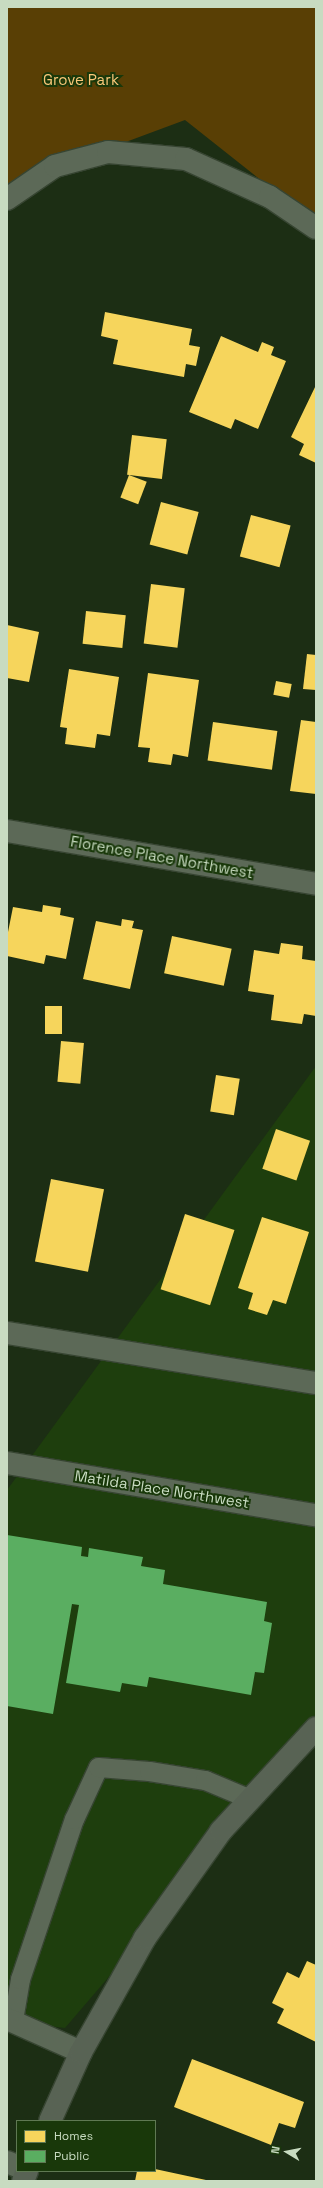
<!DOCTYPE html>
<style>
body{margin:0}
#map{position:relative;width:323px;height:2188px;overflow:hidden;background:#1c2e14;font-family:"Space Grotesk",sans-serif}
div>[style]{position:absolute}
.built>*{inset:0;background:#1e3e0d}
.green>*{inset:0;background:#593f05}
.homes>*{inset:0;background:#f6d55c;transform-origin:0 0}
.public>*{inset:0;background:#5aae61}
.roads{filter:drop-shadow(1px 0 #374532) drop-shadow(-1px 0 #374532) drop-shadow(0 1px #374532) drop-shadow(0 -1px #374532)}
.lane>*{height:19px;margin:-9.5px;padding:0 9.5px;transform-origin:9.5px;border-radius:9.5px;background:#5c6957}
.street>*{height:22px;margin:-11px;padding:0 11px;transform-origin:11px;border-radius:11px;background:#5c6957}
.primary>*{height:22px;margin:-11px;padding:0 11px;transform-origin:11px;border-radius:11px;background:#586354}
span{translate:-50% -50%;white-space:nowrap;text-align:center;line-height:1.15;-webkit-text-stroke:4px #19380a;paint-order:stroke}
.park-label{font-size:15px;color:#fac779}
.street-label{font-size:15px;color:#c8dbc1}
.frame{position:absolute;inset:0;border:8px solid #c8dbc1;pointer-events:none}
.legend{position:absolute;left:16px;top:2120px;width:140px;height:52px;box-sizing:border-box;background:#19380a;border:1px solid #5f7953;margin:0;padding:5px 7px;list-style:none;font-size:12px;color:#c8dbc1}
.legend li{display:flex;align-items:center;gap:8px;height:20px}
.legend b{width:20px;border:1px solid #5f7953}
.north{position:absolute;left:267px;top:2132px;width:40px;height:40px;-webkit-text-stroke:3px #19380a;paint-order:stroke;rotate:280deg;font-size:11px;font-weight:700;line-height:16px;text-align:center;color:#c8dbc1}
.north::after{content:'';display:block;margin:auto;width:14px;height:18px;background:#c8dbc1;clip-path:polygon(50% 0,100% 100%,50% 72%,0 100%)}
</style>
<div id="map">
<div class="built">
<i style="clip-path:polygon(316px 1066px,316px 1735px,65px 2028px,7px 2021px,7px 1490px)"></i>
</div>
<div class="green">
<i style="clip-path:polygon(7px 7px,316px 7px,316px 224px,185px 120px,10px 185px,7px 188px)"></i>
</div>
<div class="homes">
<i style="clip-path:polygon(105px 312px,192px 329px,189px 345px,200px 347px,196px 366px,186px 364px,184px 377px,113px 364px,118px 340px,101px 336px)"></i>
<i style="clip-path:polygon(221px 336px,258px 352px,262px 342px,274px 347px,271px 355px,286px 361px,258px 429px,235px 419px,231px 429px,189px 412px)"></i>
<i style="clip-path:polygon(316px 385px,316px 463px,299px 455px,304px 444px,291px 437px)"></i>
<i style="left:132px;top:435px;width:35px;height:40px;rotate:7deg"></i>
<i style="left:129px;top:475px;width:19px;height:24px;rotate:21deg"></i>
<i style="left:161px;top:502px;width:39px;height:44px;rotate:15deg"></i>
<i style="left:251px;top:515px;width:41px;height:43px;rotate:15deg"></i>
<i style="left:151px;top:584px;width:34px;height:60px;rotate:7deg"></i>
<i style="left:86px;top:611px;width:40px;height:33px;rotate:6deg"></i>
<i style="clip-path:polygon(7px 625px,39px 632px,29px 682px,7px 678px)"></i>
<i style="clip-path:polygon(307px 654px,316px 655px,316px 690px,303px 689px)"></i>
<i style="clip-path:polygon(69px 669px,119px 677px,110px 736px,97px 734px,95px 748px,65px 744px,67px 728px,60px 727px)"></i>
<i style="clip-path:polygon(148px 673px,199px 680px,188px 757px,173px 754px,171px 765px,148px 762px,150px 748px,138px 747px)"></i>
<i style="left:276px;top:681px;width:16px;height:14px;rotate:11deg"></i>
<i style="clip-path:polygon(301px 720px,316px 722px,316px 794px,290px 791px)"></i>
<i style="left:213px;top:722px;width:65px;height:39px;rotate:8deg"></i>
<i style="clip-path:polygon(43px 905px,61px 908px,60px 915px,74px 918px,66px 959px,46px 955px,44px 964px,7px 956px,7px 937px,13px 907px,42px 912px)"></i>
<i style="clip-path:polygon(122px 919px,134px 921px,132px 928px,143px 930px,130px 989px,83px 979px,96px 921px,121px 926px)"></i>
<i style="left:172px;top:936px;width:61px;height:38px;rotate:12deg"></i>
<i style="clip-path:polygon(281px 943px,303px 946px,302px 959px,316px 961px,316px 1016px,304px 1014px,302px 1024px,271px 1020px,274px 995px,248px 991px,254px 950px,279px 954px)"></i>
<i style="left:45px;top:1006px;width:17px;height:28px"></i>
<i style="left:61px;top:1041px;width:23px;height:41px;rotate:5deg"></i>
<i style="left:216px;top:1075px;width:24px;height:37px;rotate:9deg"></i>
<i style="left:276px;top:1129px;width:36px;height:42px;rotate:19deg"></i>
<i style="left:51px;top:1179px;width:54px;height:84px;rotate:11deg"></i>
<i style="left:185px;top:1214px;width:52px;height:79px;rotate:18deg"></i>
<i style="clip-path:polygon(262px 1217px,309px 1232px,286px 1304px,273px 1300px,267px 1315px,248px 1309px,253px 1293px,238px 1288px)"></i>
<i style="clip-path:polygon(307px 1961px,316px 1965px,316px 2042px,277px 2023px,284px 2009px,272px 2003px,287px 1972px,299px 1978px)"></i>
<i style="clip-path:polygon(192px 2059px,304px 2102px,295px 2128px,279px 2123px,271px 2145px,174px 2107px)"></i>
<i style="clip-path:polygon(155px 2169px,206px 2180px,206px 2181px,135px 2181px,137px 2171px,155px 2171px)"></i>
</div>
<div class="public">
<i style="clip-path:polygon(7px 1535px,82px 1547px,81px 1556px,88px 1557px,89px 1548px,143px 1557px,141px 1566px,165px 1570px,163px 1584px,267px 1602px,264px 1621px,272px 1623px,264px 1673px,255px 1672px,251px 1695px,149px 1677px,147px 1687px,122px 1683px,120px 1692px,66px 1683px,79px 1605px,72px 1604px,53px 1714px,7px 1706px)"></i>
</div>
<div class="roads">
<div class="lane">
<i style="left:13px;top:2020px;width:42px;rotate:-80.3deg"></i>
<i style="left:20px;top:1979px;width:169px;rotate:-71.4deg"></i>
<i style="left:74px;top:1819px;width:57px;rotate:-65.2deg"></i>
<i style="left:98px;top:1767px;width:51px;rotate:4.5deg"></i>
<i style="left:149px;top:1771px;width:57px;rotate:9.1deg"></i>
<i style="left:205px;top:1780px;width:49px;rotate:22.9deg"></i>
</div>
<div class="street">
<i style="left:7px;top:199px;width:58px;rotate:-34.5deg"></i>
<i style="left:55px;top:166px;width:55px;rotate:-14.8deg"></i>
<i style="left:108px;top:152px;width:78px;rotate:5.1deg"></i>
<i style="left:186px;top:159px;width:92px;rotate:24.3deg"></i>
<i style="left:270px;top:197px;width:55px;rotate:34deg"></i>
<i style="left:7px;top:831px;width:314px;rotate:9.7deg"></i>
<i style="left:7px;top:1333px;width:313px;rotate:9.2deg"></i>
<i style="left:7px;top:1463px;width:313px;rotate:9.6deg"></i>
<i style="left:7px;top:2019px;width:81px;rotate:24deg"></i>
<i style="left:7px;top:2162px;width:11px;rotate:22deg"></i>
</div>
<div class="primary">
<i style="left:50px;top:2121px;width:76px;rotate:-65.8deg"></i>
<i style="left:81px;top:2052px;width:131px;rotate:-60.7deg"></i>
<i style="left:145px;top:1938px;width:131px;rotate:-54.6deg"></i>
<i style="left:221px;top:1831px;width:140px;rotate:-47.3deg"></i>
<i style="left:23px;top:2181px;width:11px;rotate:-68deg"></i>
</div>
</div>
<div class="park-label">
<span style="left:81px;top:80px">Grove Park</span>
</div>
<div class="street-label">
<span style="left:162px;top:857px;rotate:10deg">Florence Place Northwest</span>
<span style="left:162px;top:1489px;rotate:9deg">Matilda Place Northwest</span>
</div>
<div class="frame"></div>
<ul class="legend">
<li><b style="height:11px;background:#f6d55c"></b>Homes</li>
<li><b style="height:11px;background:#5aae61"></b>Public</li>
</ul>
<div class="north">N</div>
</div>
